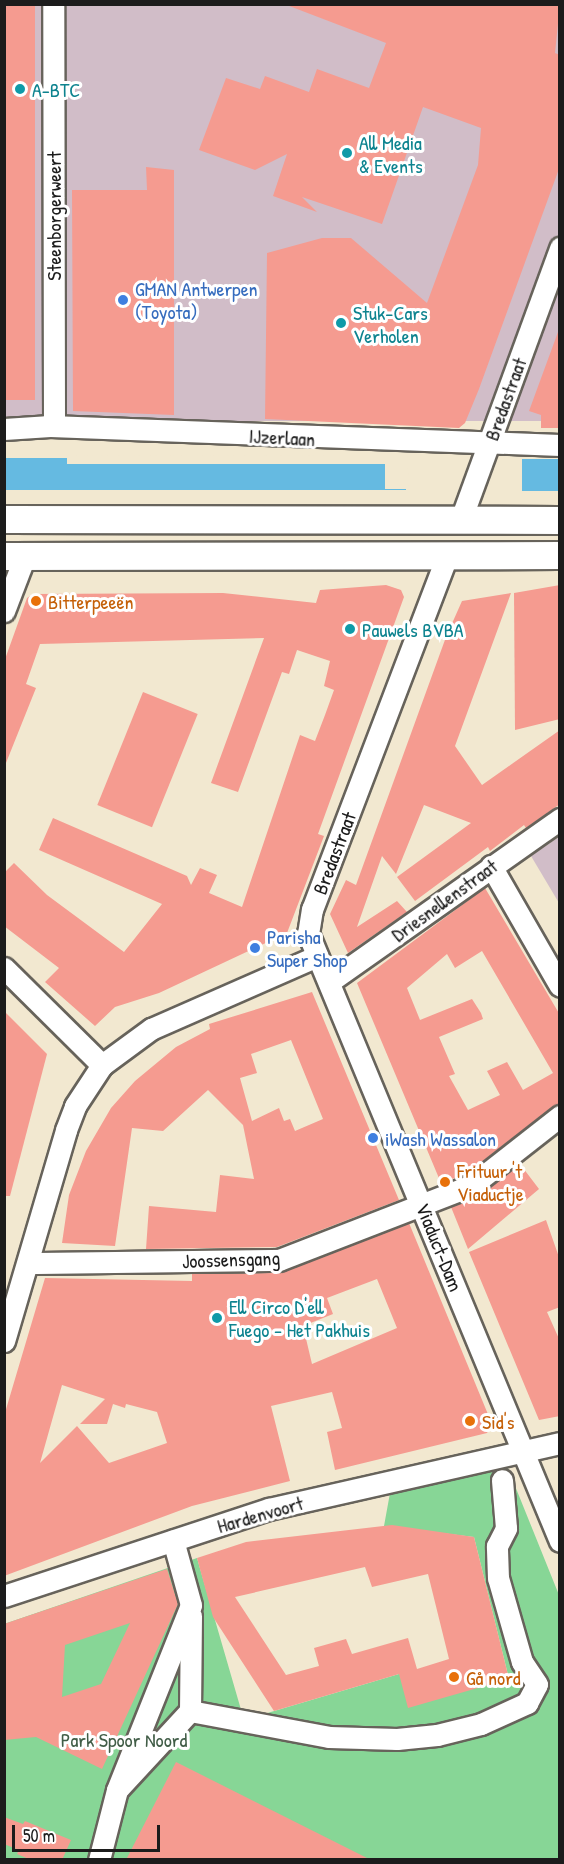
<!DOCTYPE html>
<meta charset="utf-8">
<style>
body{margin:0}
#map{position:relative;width:564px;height:1864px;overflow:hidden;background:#f2e8d0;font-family:"Patrick Hand",sans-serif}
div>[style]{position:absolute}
.industrial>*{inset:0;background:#d1bdc8;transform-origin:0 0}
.green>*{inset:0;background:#87d696}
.water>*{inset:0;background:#65bae1;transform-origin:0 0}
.pier>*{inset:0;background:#f2e8d0}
.building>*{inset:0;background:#f59b90;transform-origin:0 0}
.roads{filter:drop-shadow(2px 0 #67635b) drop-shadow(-2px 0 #67635b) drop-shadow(0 2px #67635b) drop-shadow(0 -2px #67635b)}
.minor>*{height:21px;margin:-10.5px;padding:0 10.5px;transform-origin:10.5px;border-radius:10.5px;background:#fff}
.major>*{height:27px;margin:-13.5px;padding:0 13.5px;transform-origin:13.5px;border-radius:13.5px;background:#fff}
.dots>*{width:16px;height:16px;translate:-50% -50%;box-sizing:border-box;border:3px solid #fff;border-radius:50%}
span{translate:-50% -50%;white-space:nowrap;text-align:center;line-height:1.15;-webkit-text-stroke:6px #fff;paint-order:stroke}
.culture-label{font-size:20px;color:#0d838f}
.left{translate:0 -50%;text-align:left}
.street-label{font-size:20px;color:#1c1c1c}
.shop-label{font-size:20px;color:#366cbe}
.food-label{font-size:20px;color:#c56008}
.park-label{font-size:20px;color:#415d47}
.frame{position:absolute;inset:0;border:6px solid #1c1c1c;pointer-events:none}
.scale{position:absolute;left:12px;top:1825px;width:148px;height:27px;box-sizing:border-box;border:3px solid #1c1c1c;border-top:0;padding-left:8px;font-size:18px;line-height:21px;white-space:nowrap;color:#1c1c1c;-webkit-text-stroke:4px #fff;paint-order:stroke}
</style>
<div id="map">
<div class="industrial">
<i style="left:4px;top:5px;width:555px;height:416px"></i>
<i style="clip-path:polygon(559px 837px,559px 903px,531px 856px)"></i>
</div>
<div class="green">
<i style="clip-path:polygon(507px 1466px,559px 1595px,559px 1859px,5px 1859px,4px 1624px,197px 1558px,244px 1720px,399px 1674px,509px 1679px,474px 1537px,384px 1526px,390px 1493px)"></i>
</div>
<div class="water">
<i style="left:5px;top:458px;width:401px;height:32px"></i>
<i style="left:522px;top:459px;width:37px;height:32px"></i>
</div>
<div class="pier">
<i style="clip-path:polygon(339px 455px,407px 455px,409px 489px,385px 489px,385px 464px,67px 464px,67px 456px)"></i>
</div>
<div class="building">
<i style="left:4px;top:4px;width:31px;height:396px"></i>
<i style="clip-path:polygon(284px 4px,560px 4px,555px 53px,560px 55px,560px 166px,479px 389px,465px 423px,459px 428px,265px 419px,267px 253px,322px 238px,351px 238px,427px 303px,478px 165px,481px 128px,423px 107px,382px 224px,302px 197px,317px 212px,273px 196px,287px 154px,255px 170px,199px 150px,226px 78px,260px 89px,265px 76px,309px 92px,317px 69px,369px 88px,386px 43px)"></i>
<i style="clip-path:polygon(146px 167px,174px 170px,174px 415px,73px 411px,72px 190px,147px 190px)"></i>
<i style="clip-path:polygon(558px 332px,560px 428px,541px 428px,541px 415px,529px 411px)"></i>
<i style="clip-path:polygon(386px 585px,401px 590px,404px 597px,318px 834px,324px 836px,287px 933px,159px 993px,115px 1007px,95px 1026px,45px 982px,59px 968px,4px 926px,4px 873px,14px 863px,47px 895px,124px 952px,162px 904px,39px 850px,53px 818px,187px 876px,191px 885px,200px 868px,217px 875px,209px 893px,242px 907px,300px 735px,315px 741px,325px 715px,334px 690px,324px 686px,330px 661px,297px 650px,289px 674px,282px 672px,238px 792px,211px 783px,264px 638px,40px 644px,26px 684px,36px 688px,4px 768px,4px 662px,27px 598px,33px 594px,223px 593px,316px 603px,320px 590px)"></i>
<i style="clip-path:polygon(560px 585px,560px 719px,515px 730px,514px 593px)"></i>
<i style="clip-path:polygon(511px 593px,455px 746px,482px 785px,560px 730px,560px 804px,526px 828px,524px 825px,490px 851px,488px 847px,415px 901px,397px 877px,471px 823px,424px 805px,396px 874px,382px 856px,357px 927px,397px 901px,407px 912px,348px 953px,330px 914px,346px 880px,356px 885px,446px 637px,462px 601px)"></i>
<i style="left:143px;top:692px;width:59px;height:122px;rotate:22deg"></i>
<i style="clip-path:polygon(evenodd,485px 888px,560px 1015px,560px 1103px,466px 1174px,441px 1183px,357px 983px,485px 888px,482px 951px,553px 1073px,523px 1090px,507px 1062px,487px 1071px,500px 1095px,468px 1110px,449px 1076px,455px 1074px,439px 1037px,483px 1019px,481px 1013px,472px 999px,420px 1020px,407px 988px,447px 954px,455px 968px,482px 951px)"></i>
<i style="clip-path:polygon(evenodd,312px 992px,399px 1200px,277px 1247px,146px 1249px,149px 1206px,216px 1212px,220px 1175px,254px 1179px,243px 1125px,208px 1090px,163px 1131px,132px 1128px,115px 1246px,62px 1243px,69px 1195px,86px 1151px,111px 1108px,135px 1081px,176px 1047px,210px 1029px,209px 1024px,312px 992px,291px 1040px,323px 1119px,295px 1131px,290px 1119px,284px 1121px,279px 1108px,252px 1121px,240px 1078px,257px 1073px,251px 1054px,291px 1040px)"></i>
<i style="clip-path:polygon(4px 1011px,47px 1054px,10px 1196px,4px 1196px)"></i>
<i style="clip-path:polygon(520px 1164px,539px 1189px,468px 1249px,451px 1207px,480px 1195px)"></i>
<i style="clip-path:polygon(546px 1220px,560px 1260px,560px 1307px,547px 1312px,560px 1341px,560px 1416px,539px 1420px,469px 1252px)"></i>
<i style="clip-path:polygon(evenodd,409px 1223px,492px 1424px,487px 1433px,335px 1470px,327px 1432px,342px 1428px,332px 1392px,271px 1406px,290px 1481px,192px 1506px,4px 1576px,4px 1416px,45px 1278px,192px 1281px,192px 1274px,280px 1273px,409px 1223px,377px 1279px,397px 1328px,312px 1364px,303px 1326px,333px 1314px,327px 1298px,377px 1279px,409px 1223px,62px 1385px,105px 1399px,80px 1424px,107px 1424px,113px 1404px,125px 1408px,126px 1404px,157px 1412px,167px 1443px,109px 1463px,77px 1426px,40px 1463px,62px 1385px)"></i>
<i style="clip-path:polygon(evenodd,392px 1525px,474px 1537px,509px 1679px,408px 1708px,399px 1674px,274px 1711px,213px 1617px,197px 1558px,246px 1542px,392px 1525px,365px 1567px,372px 1587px,428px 1574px,449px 1659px,417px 1669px,408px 1638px,352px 1654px,346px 1639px,314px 1648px,319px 1666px,286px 1675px,235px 1597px,365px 1567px)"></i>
<i style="clip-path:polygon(evenodd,167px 1569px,178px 1604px,102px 1769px,36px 1737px,4px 1740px,4px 1624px,167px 1569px,130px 1623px,101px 1684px,62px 1697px,65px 1645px,130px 1623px)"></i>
<i style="clip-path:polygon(176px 1762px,371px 1860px,126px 1860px)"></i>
<i style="clip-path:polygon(4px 1817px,23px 1824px,25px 1821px,71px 1840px,62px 1860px,31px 1860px,17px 1854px,19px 1850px,4px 1844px)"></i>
</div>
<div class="roads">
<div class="minor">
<i style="left:50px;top:426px;width:9px;rotate:-63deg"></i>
<i style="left:54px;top:418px;width:414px;rotate:-90.1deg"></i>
<i style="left:4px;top:429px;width:46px;rotate:-3.7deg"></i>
<i style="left:50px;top:426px;width:510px;rotate:2.13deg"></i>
<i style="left:461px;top:519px;width:289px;rotate:-69.9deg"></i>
<i style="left:447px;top:556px;width:378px;rotate:110.9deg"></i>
<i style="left:312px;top:909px;width:24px;rotate:99deg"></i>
<i style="left:308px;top:933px;width:658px;rotate:67.49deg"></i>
<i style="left:4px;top:611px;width:59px;rotate:-69.1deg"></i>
<i style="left:491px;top:866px;width:138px;rotate:60.1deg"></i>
<i style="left:4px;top:968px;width:138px;rotate:44.7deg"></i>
<i style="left:329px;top:982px;width:283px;rotate:-35.2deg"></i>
<i style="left:28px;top:1263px;width:251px;rotate:-0.7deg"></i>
<i style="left:279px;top:1260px;width:207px;rotate:-21.2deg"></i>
<i style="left:472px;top:1185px;width:112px;rotate:-38.1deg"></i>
<i style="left:4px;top:1341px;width:220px;rotate:-73.6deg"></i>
<i style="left:66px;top:1130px;width:26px;rotate:-69deg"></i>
<i style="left:75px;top:1106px;width:49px;rotate:-56.6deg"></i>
<i style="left:102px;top:1065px;width:61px;rotate:-36.3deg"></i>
<i style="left:151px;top:1029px;width:181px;rotate:-23.7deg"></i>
<i style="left:4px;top:1596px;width:279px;rotate:-18.2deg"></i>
<i style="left:269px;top:1509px;width:298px;rotate:-12.8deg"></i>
<i style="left:190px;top:1711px;width:95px;rotate:-89.4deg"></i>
<i style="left:117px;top:1790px;width:108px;rotate:-47.3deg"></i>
<i style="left:190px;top:1711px;width:141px;rotate:10.6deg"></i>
<i style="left:329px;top:1737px;width:68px;rotate:1.7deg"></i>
<i style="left:397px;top:1739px;width:40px;rotate:-5.7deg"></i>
<i style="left:437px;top:1735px;width:45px;rotate:-14deg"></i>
<i style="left:481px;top:1724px;width:51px;rotate:-24.5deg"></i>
<i style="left:527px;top:1703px;width:21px;rotate:-62deg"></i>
<i style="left:537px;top:1684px;width:27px;rotate:-124deg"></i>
<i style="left:522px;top:1662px;width:87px;rotate:-105.9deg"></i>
<i style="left:498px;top:1578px;width:32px;rotate:-92deg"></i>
<i style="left:497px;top:1546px;width:20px;rotate:-63deg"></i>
<i style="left:506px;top:1528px;width:48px;rotate:-94.8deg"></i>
<i style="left:99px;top:1860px;width:72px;rotate:-75.6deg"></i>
<i style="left:117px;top:1790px;width:199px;rotate:-68.2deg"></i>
<i style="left:191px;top:1605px;width:67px;rotate:-105.5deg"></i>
</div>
<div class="major">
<i style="left:4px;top:519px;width:556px;rotate:0.1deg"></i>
<i style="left:4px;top:556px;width:556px;rotate:-0.1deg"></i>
</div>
</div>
<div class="dots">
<i style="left:20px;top:89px;background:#0f9aa8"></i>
<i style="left:347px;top:153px;background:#0f9aa8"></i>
<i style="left:123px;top:300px;background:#3f7fe0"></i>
<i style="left:341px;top:323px;background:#0f9aa8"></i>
<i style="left:36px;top:601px;background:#e8710a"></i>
<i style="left:350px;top:629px;background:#0f9aa8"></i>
<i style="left:255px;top:948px;background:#3f7fe0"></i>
<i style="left:373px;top:1138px;background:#3f7fe0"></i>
<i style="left:445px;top:1182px;background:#e8710a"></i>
<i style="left:217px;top:1318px;background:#0f9aa8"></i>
<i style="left:470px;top:1421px;background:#e8710a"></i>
<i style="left:454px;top:1677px;background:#e8710a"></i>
</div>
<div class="culture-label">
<span class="left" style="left:32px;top:89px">A-BTC</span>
<span class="left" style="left:359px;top:154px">All Media<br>&amp; Events</span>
<span class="left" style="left:353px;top:324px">Stuk-Cars<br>Verholen</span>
<span class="left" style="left:362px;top:629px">Pauwels BVBA</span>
<span class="left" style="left:229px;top:1318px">Ell Circo D'ell<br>Fuego - Het Pakhuis</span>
</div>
<div class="street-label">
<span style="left:53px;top:216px;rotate:-90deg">Steenborgerweert</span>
<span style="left:505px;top:399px;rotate:-70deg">Bredastraat</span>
<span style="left:282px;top:437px;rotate:3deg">IJzerlaan</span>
<span style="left:334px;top:853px;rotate:-69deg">Bredastraat</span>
<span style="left:444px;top:900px;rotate:-36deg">Driesnellenstraat</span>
<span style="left:440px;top:1247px;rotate:68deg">Viaduct-Dam</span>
<span style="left:231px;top:1259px;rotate:-2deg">Joossensgang</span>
<span style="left:260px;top:1514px;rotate:-16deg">Hardenvoort</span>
</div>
<div class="shop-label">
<span class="left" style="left:135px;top:300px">GMAN Antwerpen<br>(Toyota)</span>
<span class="left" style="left:267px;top:948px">Parisha<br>Super Shop</span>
<span class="left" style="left:385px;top:1138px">iWash Wassalon</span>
</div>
<div class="food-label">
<span class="left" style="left:48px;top:601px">Bitterpeeën</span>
<span class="left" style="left:457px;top:1182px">Frituur 't<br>Viaductje</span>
<span class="left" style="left:482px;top:1421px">Sid's</span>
<span class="left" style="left:466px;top:1677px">Gå nord</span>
</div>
<div class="park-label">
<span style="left:124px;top:1739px">Park Spoor Noord</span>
</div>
<div class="frame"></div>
<div class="scale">50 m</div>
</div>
